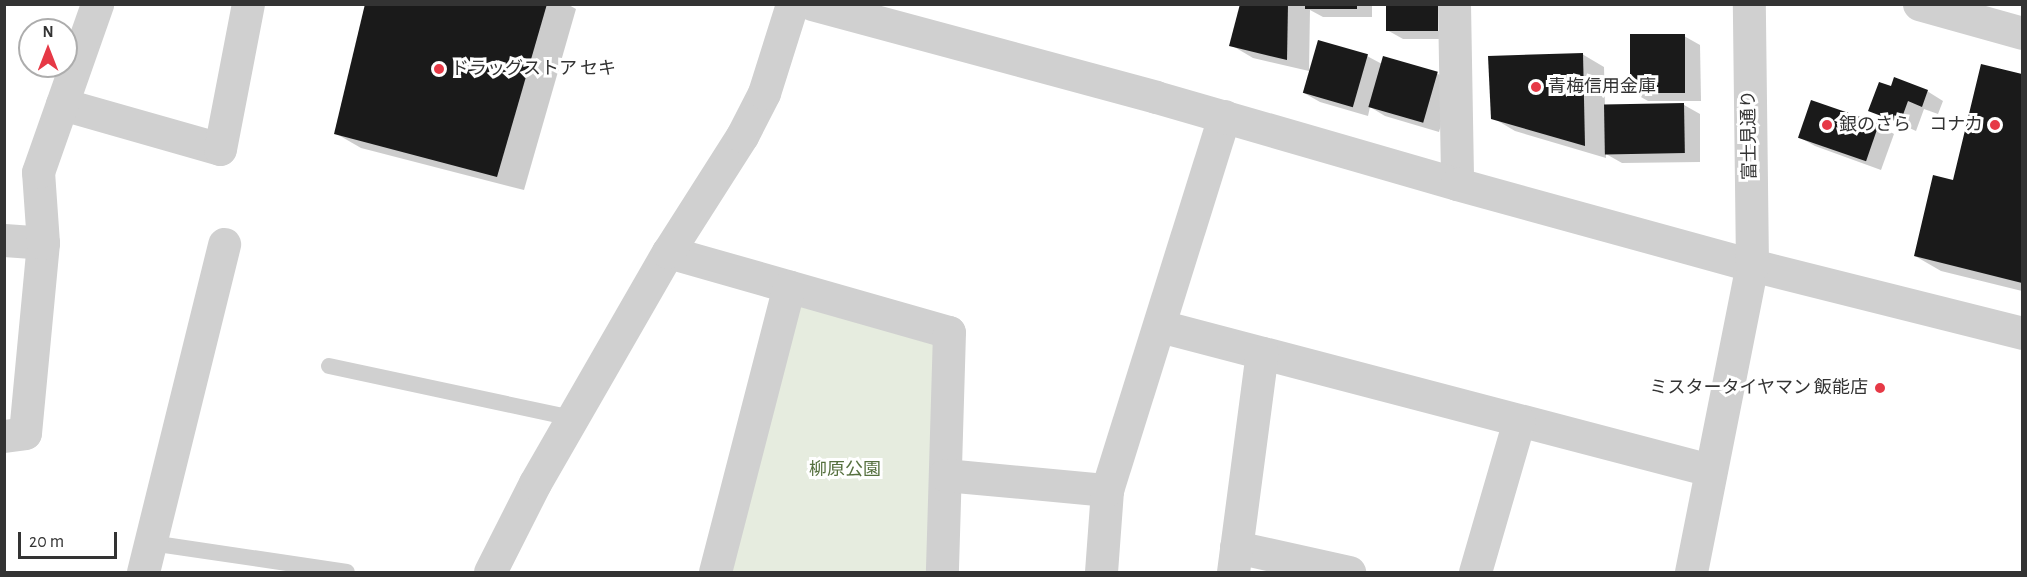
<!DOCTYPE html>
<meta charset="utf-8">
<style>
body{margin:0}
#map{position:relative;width:2027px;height:577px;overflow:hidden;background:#fff;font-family:"Alegreya Sans","Noto Sans JP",sans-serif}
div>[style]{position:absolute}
.green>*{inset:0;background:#e6ecdf}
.shadow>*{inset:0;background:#0003}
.building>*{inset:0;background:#1a1a1a;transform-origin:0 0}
.service>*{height:16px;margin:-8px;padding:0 8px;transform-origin:8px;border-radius:8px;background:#d0d0d0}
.minor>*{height:33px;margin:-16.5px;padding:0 16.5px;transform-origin:16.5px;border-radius:16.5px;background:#d0d0d0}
.tertiary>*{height:33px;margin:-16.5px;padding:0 16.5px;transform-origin:16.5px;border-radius:16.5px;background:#d0d0d0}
.dots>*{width:16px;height:16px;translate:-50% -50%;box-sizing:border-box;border:3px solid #fff;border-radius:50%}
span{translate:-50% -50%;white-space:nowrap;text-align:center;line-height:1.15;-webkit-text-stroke:6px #fff;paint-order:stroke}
.poi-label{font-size:18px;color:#333}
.left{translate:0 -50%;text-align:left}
.right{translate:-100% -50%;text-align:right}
.street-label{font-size:18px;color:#333}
.park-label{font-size:18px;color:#56703f}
.frame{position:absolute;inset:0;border:6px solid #333;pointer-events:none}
.north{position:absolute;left:18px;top:18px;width:60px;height:60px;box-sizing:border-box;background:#fff;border:2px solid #adadad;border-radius:50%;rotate:0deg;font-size:16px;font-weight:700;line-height:24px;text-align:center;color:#333}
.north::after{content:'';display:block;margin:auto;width:21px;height:27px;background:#e63946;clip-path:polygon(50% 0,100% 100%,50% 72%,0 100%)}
.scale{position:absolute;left:18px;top:532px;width:99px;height:27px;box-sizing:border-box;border:3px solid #333;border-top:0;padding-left:8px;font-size:18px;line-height:21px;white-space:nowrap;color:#333;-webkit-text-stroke:4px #fff;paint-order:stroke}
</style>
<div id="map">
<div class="green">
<i style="clip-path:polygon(789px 286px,949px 332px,942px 572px,715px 572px)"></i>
</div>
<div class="shadow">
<i style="clip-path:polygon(367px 4px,567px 4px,576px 9px,524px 190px,361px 148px,335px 133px)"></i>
<i style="clip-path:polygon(1241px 4px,1372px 4px,1372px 17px,1323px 17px,1310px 10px,1309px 71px,1253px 58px,1231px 45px)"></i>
<i style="clip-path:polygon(1387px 4px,1454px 39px,1403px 39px,1387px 30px)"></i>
<i style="clip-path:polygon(1684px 36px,1700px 45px,1701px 101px,1648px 101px,1632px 92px)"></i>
<i style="clip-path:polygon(1582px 54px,1604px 67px,1605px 106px,1684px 105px,1700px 114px,1700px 162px,1622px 163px,1606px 154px,1606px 158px,1515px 131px,1493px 118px)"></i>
<i style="clip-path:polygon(1367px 56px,1382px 64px,1384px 58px,1438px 74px,1453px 83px,1439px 132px,1385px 116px,1370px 107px,1368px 116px,1320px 102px,1304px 93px)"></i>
<i style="clip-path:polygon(1983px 66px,2022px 76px,2022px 291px,1941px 271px,1915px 256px,1954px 182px)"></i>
<i style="clip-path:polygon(1892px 88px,1927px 91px,1943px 101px,1938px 114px,1924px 109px,1916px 131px,1870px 110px)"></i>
<i style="clip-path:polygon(1878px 125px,1894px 134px,1881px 170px,1815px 146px,1799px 137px)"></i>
</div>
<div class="building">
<i style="clip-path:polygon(365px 4px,547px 4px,497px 177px,334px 134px)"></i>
<i style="clip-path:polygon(1240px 4px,1288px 4px,1287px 60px,1229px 46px)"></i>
<i style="left:1305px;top:4px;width:52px;height:5px"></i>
<i style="left:1386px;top:4px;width:52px;height:27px"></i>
<i style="left:1630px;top:34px;width:55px;height:59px"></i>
<i style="left:1318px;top:40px;width:52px;height:55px;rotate:16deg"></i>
<i style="clip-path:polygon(1583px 53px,1585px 146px,1491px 119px,1488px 56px)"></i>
<i style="left:1383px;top:56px;width:57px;height:53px;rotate:16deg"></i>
<i style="clip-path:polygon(1981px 64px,2022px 74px,2022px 283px,1914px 256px,1933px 175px,1953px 180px)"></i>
<i style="clip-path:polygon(1894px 77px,1928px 90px,1922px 107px,1908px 101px,1900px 123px,1868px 111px,1879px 82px,1891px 86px)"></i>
<i style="left:1811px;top:100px;width:72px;height:40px;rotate:19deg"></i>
<i style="left:1684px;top:103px;width:50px;height:80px;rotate:89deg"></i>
</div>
<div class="service">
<i style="left:329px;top:366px;width:249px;rotate:12.1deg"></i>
<i style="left:151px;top:543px;width:198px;rotate:8.4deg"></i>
</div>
<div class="minor">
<i style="left:1454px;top:4px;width:180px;rotate:89deg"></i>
<i style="left:1919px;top:4px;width:107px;rotate:15.7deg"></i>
<i style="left:62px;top:104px;width:164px;rotate:15.9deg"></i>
<i style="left:220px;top:149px;width:148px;rotate:-79.1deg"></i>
<i style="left:4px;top:240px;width:39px;rotate:4deg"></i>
<i style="left:668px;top:252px;width:292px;rotate:15.9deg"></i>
<i style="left:949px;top:332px;width:240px;rotate:91.7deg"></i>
<i style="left:1160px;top:326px;width:569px;rotate:14.67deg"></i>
<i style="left:4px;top:436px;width:21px;rotate:-8deg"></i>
<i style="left:25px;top:433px;width:191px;rotate:-84.6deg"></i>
<i style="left:43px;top:243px;width:71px;rotate:-94deg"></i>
<i style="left:38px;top:172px;width:178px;rotate:-70.6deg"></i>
<i style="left:945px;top:475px;width:163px;rotate:5.3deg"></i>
<i style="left:1236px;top:547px;width:116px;rotate:12.5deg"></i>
<i style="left:143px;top:572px;width:338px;rotate:-76.1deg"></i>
<i style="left:490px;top:572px;width:100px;rotate:-63.2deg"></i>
<i style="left:535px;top:483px;width:267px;rotate:-60.1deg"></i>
<i style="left:668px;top:252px;width:138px;rotate:-57.5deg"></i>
<i style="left:742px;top:136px;width:48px;rotate:-62.9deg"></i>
<i style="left:764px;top:93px;width:93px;rotate:-72.5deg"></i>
<i style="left:715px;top:572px;width:295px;rotate:-75.5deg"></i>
<i style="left:1101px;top:572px;width:82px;rotate:-85.8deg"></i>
<i style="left:1107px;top:490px;width:392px;rotate:-72.6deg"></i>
<i style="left:1233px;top:572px;width:221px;rotate:-82.5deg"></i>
<i style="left:1475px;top:572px;width:157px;rotate:-73.8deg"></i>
</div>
<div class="tertiary">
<i style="left:812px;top:4px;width:356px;rotate:15.1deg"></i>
<i style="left:1156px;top:97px;width:313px;rotate:16.1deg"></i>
<i style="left:1457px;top:184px;width:306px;rotate:15.4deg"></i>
<i style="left:1752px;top:265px;width:278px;rotate:14.1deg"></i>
<i style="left:1691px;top:572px;width:313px;rotate:-78.8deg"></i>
<i style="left:1752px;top:265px;width:261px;rotate:-90.7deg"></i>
</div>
<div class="dots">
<i style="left:439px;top:69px;background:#e63946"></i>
<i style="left:1536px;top:87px;background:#e63946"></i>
<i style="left:1827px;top:125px;background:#e63946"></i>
<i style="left:1995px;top:125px;background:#e63946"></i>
<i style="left:1880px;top:388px;background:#e63946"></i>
</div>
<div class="poi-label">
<span class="left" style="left:451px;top:69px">ドラッグストア セキ</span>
<span class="left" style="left:1548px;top:87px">青梅信用金庫</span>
<span class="left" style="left:1839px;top:125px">銀のさら</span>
<span class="right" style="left:1983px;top:125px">コナカ</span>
<span class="right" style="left:1868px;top:388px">ミスタータイヤマン 飯能店</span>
</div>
<div class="street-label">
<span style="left:1750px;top:135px;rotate:-91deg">富士見通り</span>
</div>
<div class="park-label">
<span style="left:845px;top:470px">柳原公園</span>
</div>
<div class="frame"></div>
<div class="north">N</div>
<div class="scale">20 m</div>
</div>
